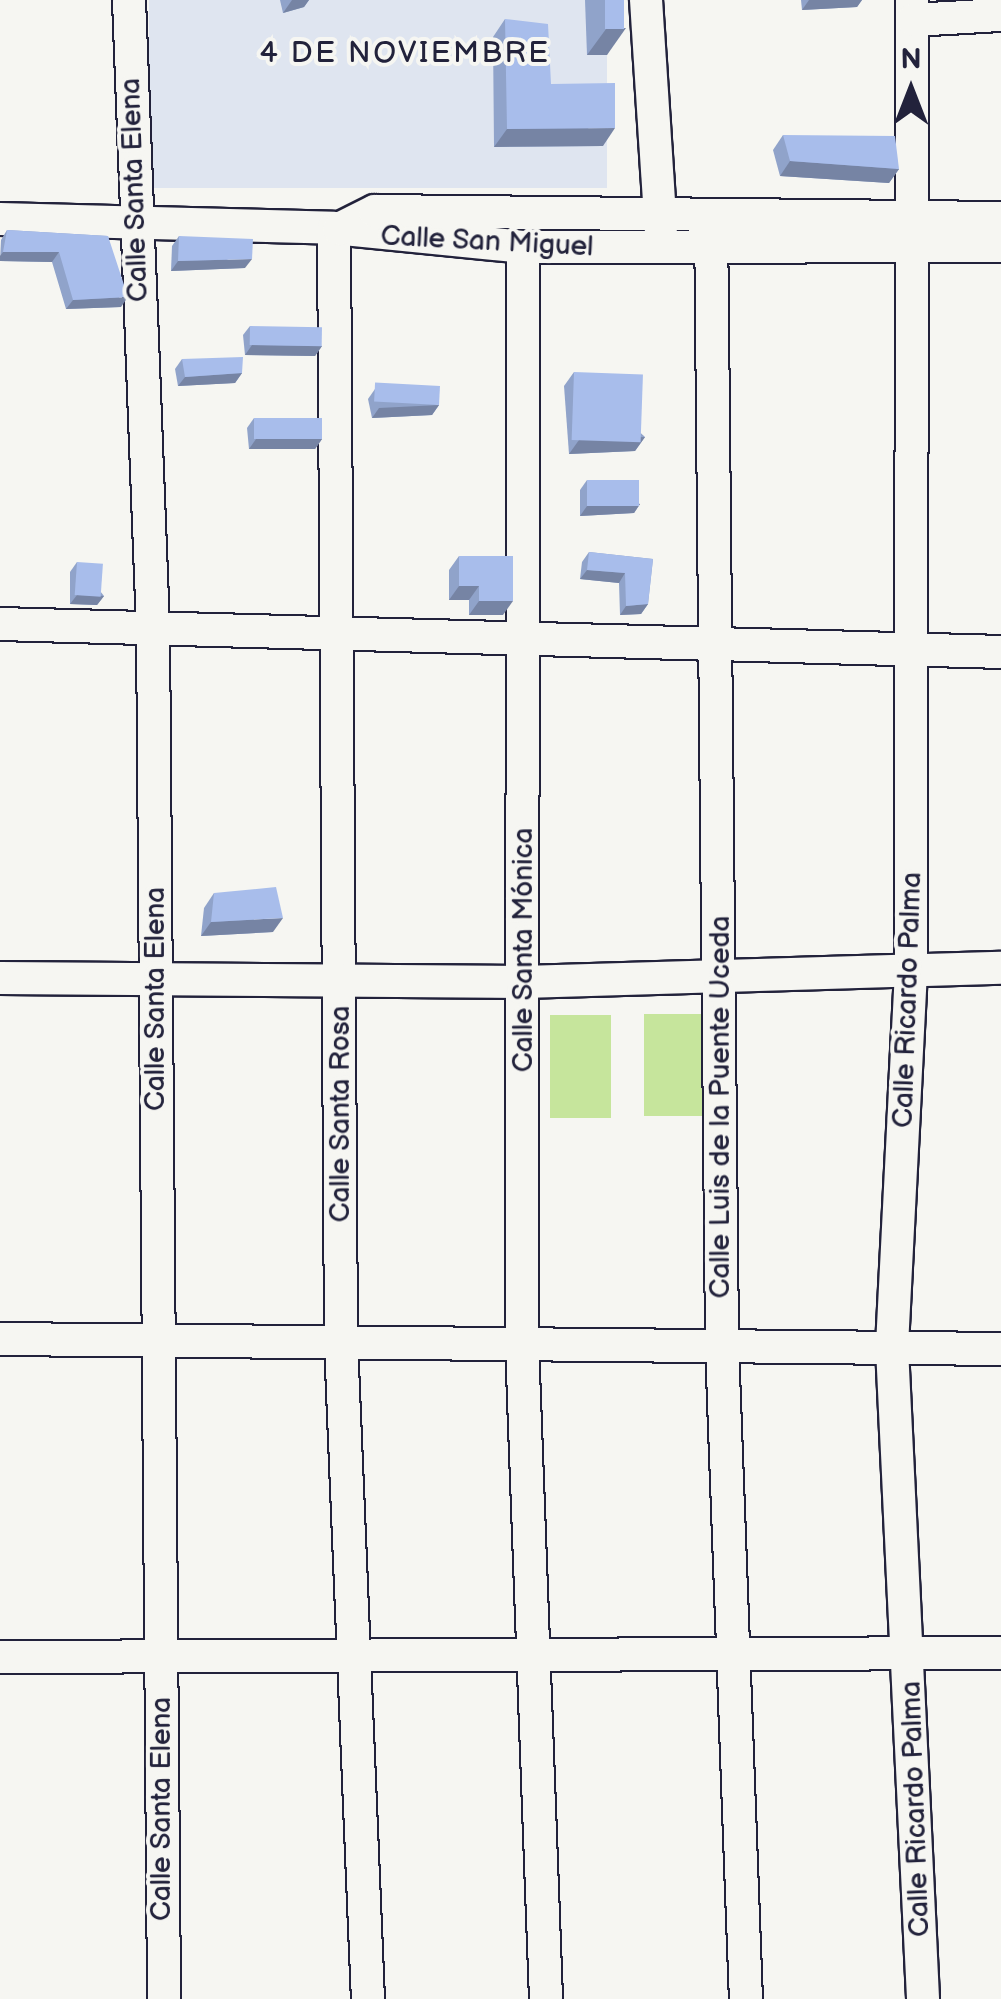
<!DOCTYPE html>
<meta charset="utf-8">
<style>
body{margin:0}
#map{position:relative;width:1001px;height:1999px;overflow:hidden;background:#f6f6f2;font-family:"Balsamiq Sans",sans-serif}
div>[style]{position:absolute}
.built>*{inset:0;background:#dfe5f0;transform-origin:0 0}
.green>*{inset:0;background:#c6e59c;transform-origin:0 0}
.roads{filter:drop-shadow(2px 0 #22223b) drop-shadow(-2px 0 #22223b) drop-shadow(0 2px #22223b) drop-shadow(0 -2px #22223b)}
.minor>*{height:32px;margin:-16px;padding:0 16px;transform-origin:16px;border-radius:16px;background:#f6f6f2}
.wall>*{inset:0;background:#90a3ca}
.shaded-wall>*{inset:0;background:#7684a4}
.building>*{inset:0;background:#a8bdeb;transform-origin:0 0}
span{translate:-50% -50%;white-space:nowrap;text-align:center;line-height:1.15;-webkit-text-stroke:8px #f6f6f2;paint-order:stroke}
.street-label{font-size:28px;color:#22223b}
.neighbourhood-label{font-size:30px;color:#22223b;letter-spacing:2.5px}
.north{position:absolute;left:861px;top:40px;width:100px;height:100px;-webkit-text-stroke:8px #f6f6f2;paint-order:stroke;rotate:0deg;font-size:28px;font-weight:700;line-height:40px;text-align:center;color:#22223b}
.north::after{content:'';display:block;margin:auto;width:35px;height:45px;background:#22223b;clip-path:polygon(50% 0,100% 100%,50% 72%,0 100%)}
</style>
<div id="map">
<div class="built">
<i style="left:149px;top:0;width:458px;height:188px"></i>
</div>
<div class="green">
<i style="left:644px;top:1014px;width:61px;height:102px"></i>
<i style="left:550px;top:1015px;width:61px;height:103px"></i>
</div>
<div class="roads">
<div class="minor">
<i style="left:129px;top:0;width:628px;rotate:87.81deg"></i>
<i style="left:153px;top:628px;width:1371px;rotate:89.54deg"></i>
<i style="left:646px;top:0;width:230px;rotate:86.3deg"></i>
<i style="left:912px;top:0;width:971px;rotate:90.06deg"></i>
<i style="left:911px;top:971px;width:377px;rotate:92.9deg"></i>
<i style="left:892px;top:1348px;width:652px;rotate:87.27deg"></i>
<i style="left:913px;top:20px;width:88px;rotate:-3.3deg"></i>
<i style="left:711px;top:215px;width:1131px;rotate:89.44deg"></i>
<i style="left:722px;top:1346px;width:653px;rotate:87.9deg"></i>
<i style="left:0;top:219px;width:334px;rotate:1.5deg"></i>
<i style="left:334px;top:228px;width:190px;rotate:5.7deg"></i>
<i style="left:523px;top:247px;width:478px;rotate:-0.1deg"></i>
<i style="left:334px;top:228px;width:1114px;rotate:89.64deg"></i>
<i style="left:341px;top:1342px;width:658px;rotate:87.65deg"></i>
<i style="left:339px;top:229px;width:40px;rotate:-26.6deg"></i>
<i style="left:375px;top:211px;width:626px;rotate:0.64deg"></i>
<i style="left:523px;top:247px;width:1097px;rotate:90.05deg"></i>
<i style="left:522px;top:1344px;width:655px;rotate:87.9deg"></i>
<i style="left:0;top:624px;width:1001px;rotate:1.6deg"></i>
<i style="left:0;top:978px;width:523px;rotate:0.44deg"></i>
<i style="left:523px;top:982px;width:478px;rotate:-1.7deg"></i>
<i style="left:0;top:1339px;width:1001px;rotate:0.57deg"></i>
<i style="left:0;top:1657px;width:1001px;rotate:-0.23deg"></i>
</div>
</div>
<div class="wall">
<i style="clip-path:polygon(280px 0,309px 0,304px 7px,283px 13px)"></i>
<i style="clip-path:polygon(585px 0,624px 0,607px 55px,587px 55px)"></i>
<i style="clip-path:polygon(801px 0,862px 0,857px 7px,802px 10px)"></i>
<i style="clip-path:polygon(505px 19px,551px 84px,603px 146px,494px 147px,493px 37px)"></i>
<i style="clip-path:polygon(783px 135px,899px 169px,889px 183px,780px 176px,773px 150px)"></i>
<i style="clip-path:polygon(7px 230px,108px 236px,121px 307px,66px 309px,52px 262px,0 261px,1px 240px)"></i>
<i style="clip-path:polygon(179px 236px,245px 268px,171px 271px,172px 246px)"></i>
<i style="clip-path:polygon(250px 326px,322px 346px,315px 356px,245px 355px,243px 335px)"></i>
<i style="clip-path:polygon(182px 359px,242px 373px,235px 383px,178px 386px,175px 369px)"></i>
<i style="clip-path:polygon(574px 372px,645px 437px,635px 451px,569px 454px,564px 386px)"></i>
<i style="clip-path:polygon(375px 389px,439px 405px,432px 415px,372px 418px,368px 399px)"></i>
<i style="clip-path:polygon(254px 418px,322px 439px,315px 449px,249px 449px,247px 428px)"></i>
<i style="clip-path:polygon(587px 480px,640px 504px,634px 513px,580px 516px,580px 490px)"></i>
<i style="clip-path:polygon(589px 552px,653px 559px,648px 604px,641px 614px,620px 615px,619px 583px,580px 579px,582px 562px)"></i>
<i style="clip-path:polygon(459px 556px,503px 615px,469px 615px,469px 600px,449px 600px,449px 570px)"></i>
<i style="clip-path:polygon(77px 562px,104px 596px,97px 605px,70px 604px,70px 572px)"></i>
<i style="clip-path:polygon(214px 893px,273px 932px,201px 936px,204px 908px)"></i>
</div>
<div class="shaded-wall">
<i style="clip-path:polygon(292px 0,309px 0,304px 7px,283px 13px)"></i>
<i style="clip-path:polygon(809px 0,862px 0,857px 7px,802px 10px)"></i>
<i style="clip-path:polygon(626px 28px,607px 55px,587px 55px,606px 29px)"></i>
<i style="clip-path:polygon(615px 128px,603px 146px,494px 147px,507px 129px)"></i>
<i style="clip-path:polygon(790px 161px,899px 169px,889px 183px,780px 176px)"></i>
<i style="clip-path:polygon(3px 252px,59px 252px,52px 262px,0 261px,0 256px)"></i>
<i style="clip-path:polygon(252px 259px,245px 268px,171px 271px,178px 261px)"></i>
<i style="clip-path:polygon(128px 297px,121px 307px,66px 309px,73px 300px)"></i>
<i style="clip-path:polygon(252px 345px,322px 346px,315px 356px,245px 355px)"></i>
<i style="clip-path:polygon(242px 373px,235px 383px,178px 386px,185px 377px)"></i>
<i style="clip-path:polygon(439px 405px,432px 415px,372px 418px,379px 408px)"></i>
<i style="clip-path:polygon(645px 437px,635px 451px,569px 454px,579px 440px)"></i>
<i style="clip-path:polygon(256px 439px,322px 439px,315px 449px,249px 449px)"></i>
<i style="clip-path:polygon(640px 504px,634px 513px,580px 516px,587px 506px)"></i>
<i style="clip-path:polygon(587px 570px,625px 573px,619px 583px,580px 579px)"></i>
<i style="clip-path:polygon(459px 586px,479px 586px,469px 600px,449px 600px)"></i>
<i style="clip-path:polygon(77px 595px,104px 596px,97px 605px,70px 604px)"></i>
<i style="clip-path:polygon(479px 601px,513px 601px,503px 615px,469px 615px)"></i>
<i style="clip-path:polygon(648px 604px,641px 614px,620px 615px,626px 606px)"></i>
<i style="clip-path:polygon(283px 918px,273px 932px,201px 936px,211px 922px)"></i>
</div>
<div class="building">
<i style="left:605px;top:0;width:19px;height:29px"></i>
<i style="clip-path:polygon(505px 19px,548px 24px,551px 84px,615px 83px,615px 128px,507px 129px)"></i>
<i style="clip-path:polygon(783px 135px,895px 136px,899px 169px,790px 161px)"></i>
<i style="clip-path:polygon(7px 230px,108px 236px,128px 297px,73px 300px,59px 252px,3px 252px)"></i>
<i style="clip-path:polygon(179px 236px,253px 239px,252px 259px,178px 261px)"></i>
<i style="left:250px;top:326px;width:72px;height:19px;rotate:1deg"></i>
<i style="clip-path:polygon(243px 357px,242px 373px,185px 377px,182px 359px)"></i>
<i style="left:574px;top:372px;width:69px;height:68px;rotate:2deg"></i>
<i style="left:440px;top:386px;width:19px;height:65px;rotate:93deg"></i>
<i style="left:254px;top:418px;width:68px;height:21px"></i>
<i style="left:587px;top:480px;width:52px;height:26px"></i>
<i style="clip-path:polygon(589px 552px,653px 559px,648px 604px,626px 606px,625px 573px,587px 570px)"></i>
<i style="clip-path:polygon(459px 556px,513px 556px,513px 601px,479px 601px,479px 586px,459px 586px)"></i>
<i style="left:77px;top:562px;width:26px;height:33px;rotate:4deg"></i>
<i style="clip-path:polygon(276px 887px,283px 918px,211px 922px,214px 893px)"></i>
</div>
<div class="street-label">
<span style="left:135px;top:190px;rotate:-92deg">Calle Santa Elena</span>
<span style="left:487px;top:242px;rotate:3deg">Calle San Miguel</span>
<span style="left:524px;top:950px;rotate:-90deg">Calle Santa Mónica</span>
<span style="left:156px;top:999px;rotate:-90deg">Calle Santa Elena</span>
<span style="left:908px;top:1000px;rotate:-88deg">Calle Ricardo Palma</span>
<span style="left:721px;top:1107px;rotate:-90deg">Calle Luis de la Puente Uceda</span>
<span style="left:341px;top:1114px;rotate:-90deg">Calle Santa Rosa</span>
<span style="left:162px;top:1809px;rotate:-90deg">Calle Santa Elena</span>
<span style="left:916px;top:1809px;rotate:-92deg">Calle Ricardo Palma</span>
</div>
<div class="neighbourhood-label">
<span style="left:405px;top:53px">4 DE NOVIEMBRE</span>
</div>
<div class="north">N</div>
</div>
